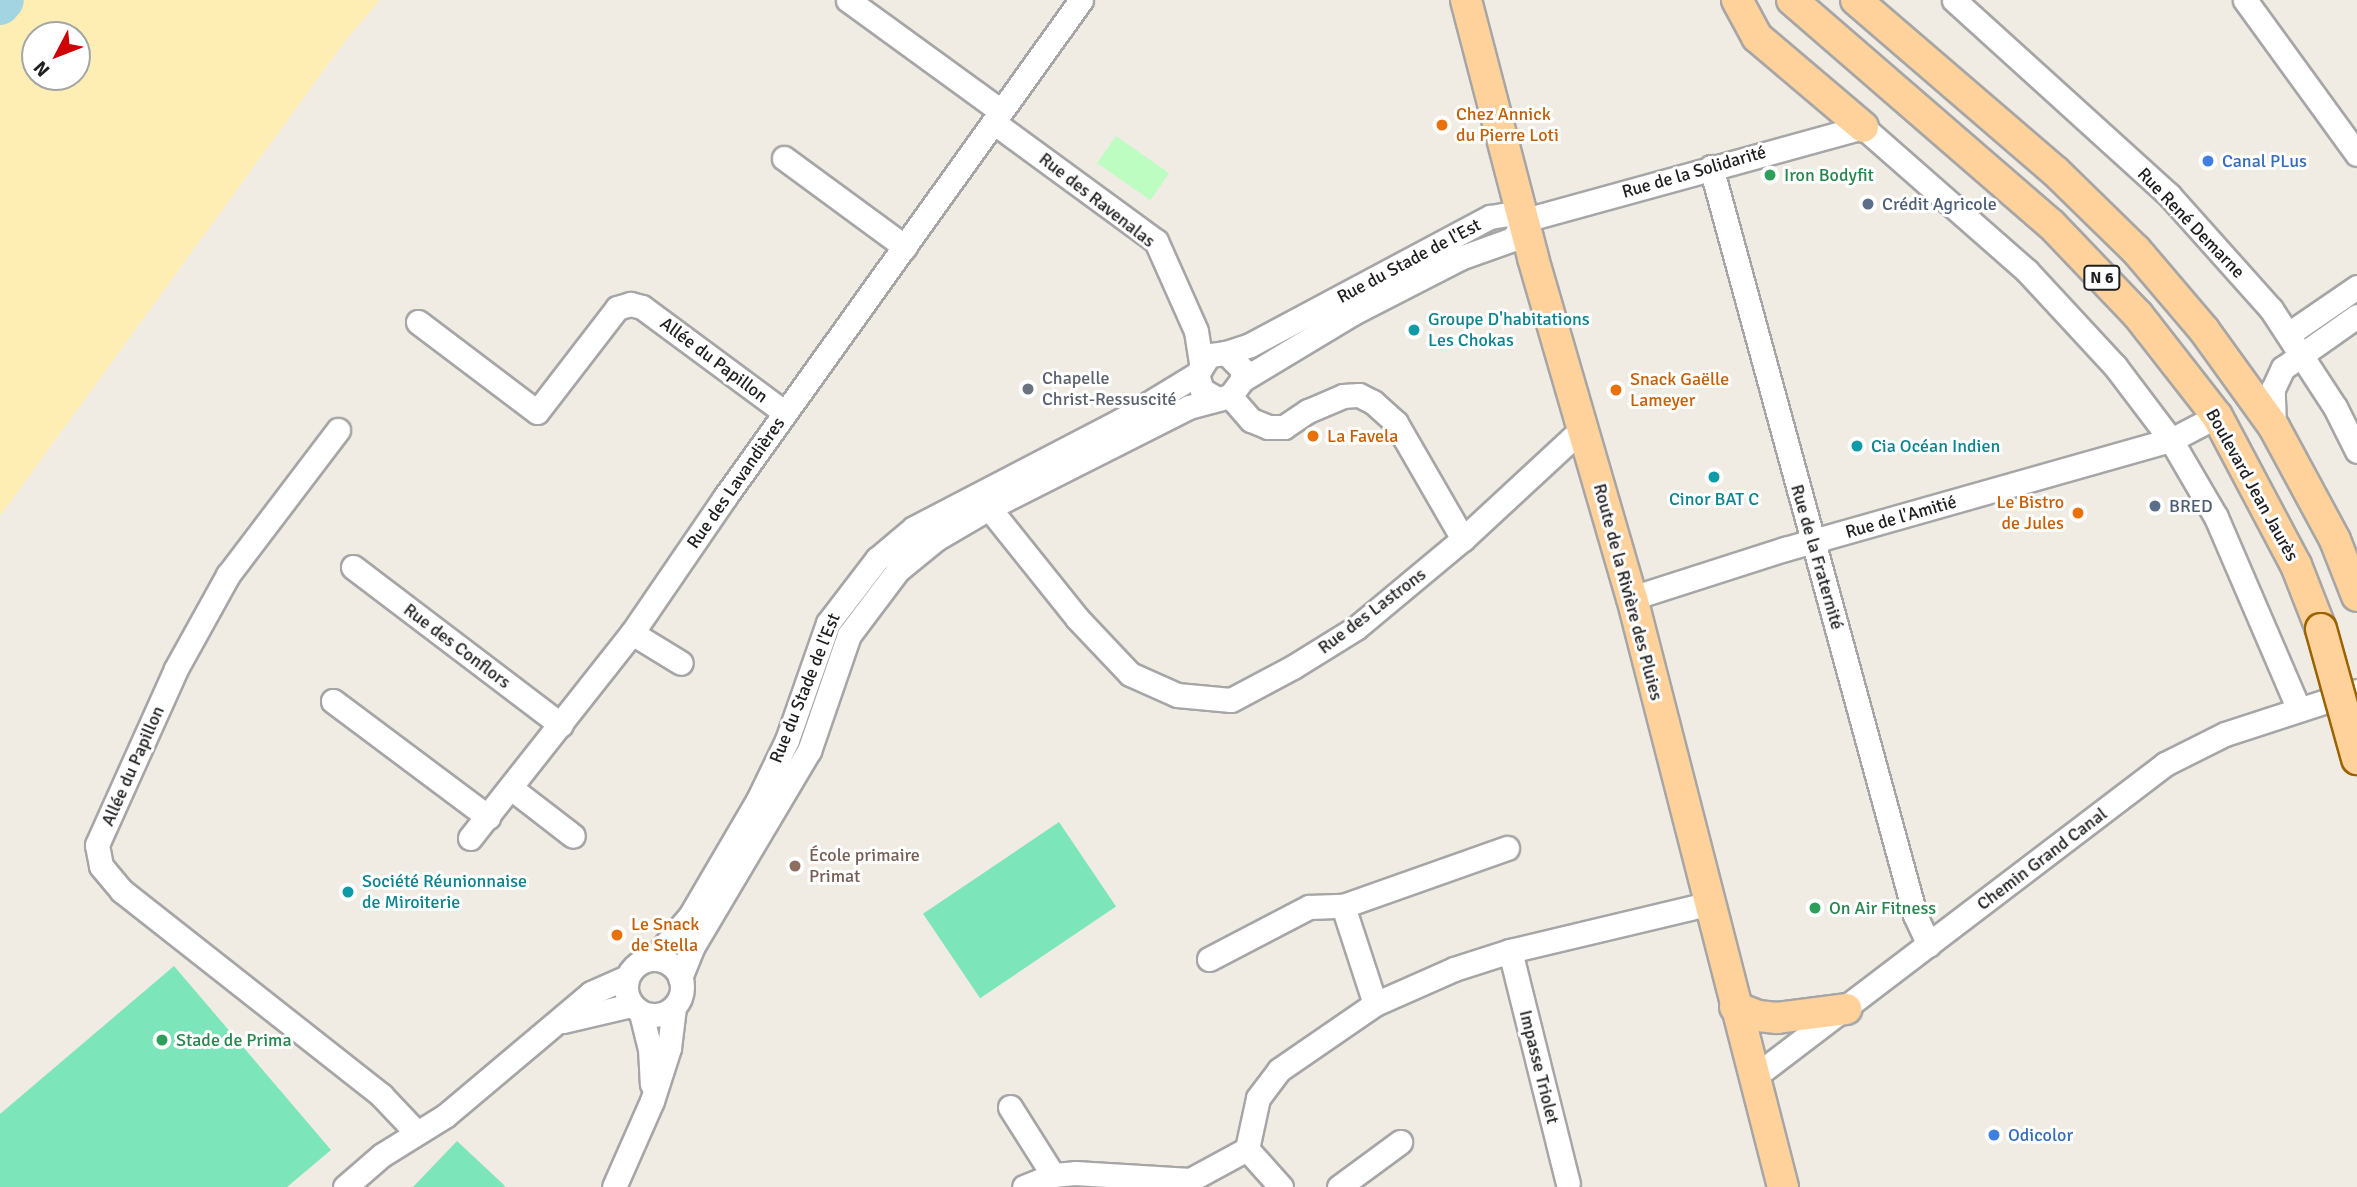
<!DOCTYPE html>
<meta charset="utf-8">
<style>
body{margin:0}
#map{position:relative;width:2357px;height:1187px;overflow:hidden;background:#f0ece4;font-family:Signika,sans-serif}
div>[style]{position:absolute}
.sand>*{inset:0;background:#ffeeb4}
.park>*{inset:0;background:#befdc2;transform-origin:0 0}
.pitch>*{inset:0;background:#7de5ba;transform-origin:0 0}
.river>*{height:40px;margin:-20px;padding:0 20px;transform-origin:20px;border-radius:20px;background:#a2d4e1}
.roads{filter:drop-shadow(2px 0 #a6a6a6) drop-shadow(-2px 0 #a6a6a6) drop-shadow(0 2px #a6a6a6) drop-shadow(0 -2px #a6a6a6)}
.minor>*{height:23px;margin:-11.5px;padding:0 11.5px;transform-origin:11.5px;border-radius:11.5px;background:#fff}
.minor>.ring{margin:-11.5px;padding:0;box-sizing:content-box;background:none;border:23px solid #fff;border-radius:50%}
.major>*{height:30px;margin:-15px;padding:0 15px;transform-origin:15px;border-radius:15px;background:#ffd19b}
.bridges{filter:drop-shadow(2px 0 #9a6300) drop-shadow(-2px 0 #9a6300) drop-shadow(0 2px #9a6300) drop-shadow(0 -2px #9a6300)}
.major-bridge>*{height:30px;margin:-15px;padding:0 15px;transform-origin:15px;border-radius:15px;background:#ffd19b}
.dots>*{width:19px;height:19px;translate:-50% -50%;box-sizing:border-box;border:4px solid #fff;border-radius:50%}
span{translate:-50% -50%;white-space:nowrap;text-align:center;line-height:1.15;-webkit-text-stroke:6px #fff;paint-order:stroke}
.shield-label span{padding:2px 5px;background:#fff;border:2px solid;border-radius:5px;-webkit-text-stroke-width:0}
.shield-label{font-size:16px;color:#1f1f1f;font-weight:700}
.food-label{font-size:18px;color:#c56008}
.left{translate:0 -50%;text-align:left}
.right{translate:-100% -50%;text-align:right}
.shop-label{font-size:18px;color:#366cbe}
.street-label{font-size:18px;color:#1f1f1f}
.leisure-label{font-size:18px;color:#27864d}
.service-label{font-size:18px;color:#4e5e75}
.culture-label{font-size:18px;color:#0d838f}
.worship-label{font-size:18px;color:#5b616d}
.education-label{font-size:18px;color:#785e54}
.north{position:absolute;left:21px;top:21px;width:70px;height:70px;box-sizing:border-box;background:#fff;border:2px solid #a5a5a5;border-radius:50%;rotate:228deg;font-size:19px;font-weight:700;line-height:28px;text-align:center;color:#1f1f1f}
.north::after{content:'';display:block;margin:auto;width:24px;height:32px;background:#ce0005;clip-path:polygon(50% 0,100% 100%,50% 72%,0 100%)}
</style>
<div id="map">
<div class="sand">
<i style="clip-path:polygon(evenodd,0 0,380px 0,345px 41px,0 516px,0 0,35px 35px,77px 35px,77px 77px,35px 77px,35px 35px)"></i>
</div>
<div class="park">
<i style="left:1116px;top:136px;width:65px;height:33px;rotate:35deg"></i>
</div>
<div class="pitch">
<i style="left:1059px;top:822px;width:102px;height:164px;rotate:56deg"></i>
<i style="clip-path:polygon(174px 966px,331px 1150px,287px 1187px,0 1187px,0 1114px)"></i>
<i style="clip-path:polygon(457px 1141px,504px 1185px,505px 1187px,413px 1187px)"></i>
</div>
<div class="river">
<i style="left:0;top:5px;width:6px;rotate:-51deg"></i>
</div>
<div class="roads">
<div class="minor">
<i style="left:848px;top:0;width:189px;rotate:36deg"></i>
<i style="left:1954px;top:0;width:290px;rotate:42.2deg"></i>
<i style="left:2169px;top:195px;width:153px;rotate:48.2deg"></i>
<i style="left:2271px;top:309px;width:117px;rotate:56.9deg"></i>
<i style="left:2335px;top:407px;width:49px;rotate:63.4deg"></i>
<i style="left:2245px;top:0;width:190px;rotate:54deg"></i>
<i style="left:996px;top:124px;width:198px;rotate:36.2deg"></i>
<i style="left:1156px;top:241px;width:98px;rotate:66deg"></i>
<i style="left:1196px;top:331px;width:31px;rotate:81deg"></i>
<i style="left:784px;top:158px;width:150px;rotate:36.3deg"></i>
<i style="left:1711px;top:167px;width:775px;rotate:74.74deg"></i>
<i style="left:1915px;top:915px;width:33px;rotate:65deg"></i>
<i style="left:1525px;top:220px;width:351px;rotate:-15.4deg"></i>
<i style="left:1863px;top:127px;width:218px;rotate:41.3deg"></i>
<i style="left:2027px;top:271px;width:129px;rotate:47.2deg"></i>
<i style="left:2115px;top:366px;width:93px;rotate:52.9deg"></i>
<i style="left:2171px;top:440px;width:89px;rotate:59.7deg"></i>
<i style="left:2216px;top:517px;width:207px;rotate:66.7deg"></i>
<i style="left:418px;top:322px;width:149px;rotate:37.1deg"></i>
<i style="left:537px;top:412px;width:131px;rotate:-52.4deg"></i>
<i style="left:617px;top:308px;width:14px;rotate:-17deg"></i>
<i style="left:630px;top:304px;width:12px;rotate:14deg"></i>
<i style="left:642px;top:307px;width:178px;rotate:36.5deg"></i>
<i style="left:2290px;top:333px;width:81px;rotate:-34.5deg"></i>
<i style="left:1226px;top:353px;width:25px;rotate:-18deg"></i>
<i style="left:1250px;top:345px;width:272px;rotate:-28.1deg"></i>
<i style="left:1490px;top:217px;width:18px;rotate:-9deg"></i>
<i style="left:1508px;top:214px;width:18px;rotate:19deg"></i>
<i style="left:1242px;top:380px;width:130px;rotate:-31.1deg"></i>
<i style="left:1353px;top:313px;width:120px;rotate:-27.2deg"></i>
<i style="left:1460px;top:258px;width:56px;rotate:-19.7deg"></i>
<i style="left:1513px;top:239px;width:22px;rotate:-58deg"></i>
<i style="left:1230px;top:396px;width:32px;rotate:49deg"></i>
<i style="left:1251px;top:420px;width:18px;rotate:22deg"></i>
<i style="left:1268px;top:427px;width:16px"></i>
<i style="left:1284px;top:427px;width:29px;rotate:-34deg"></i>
<i style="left:1308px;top:411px;width:38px;rotate:-23deg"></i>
<i style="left:1343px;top:396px;width:16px;rotate:-4deg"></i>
<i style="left:1359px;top:395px;width:16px;rotate:27deg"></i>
<i style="left:1373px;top:402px;width:31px;rotate:42deg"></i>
<i style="left:1396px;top:423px;width:134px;rotate:60deg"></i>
<i style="left:2274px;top:427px;width:38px;rotate:-92deg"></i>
<i style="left:2273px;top:389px;width:23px;rotate:-65deg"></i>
<i style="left:2283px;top:368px;width:90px;rotate:-35.1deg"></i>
<i style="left:338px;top:430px;width:182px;rotate:127.2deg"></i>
<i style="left:228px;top:575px;width:107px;rotate:119deg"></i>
<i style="left:176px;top:669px;width:193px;rotate:114.2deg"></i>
<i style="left:97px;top:845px;width:21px;rotate:79deg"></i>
<i style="left:101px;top:866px;width:33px;rotate:50deg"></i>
<i style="left:122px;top:891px;width:330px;rotate:38.2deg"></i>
<i style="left:381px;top:1095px;width:52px;rotate:46.5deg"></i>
<i style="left:989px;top:508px;width:141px;rotate:51.3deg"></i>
<i style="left:1077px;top:618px;width:77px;rotate:46.6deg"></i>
<i style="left:1130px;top:674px;width:51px;rotate:24.1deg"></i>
<i style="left:1177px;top:695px;width:54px;rotate:5.3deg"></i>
<i style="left:1231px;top:700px;width:70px;rotate:-28deg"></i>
<i style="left:1293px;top:667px;width:74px;rotate:-31.8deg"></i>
<i style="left:1356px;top:628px;width:139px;rotate:-39.8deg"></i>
<i style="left:1463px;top:539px;width:165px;rotate:-42.8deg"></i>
<i style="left:353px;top:567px;width:261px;rotate:37.2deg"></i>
<i style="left:1632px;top:598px;width:161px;rotate:-17.8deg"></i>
<i style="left:1785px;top:549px;width:401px;rotate:-15.8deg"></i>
<i style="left:2171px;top:440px;width:52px;rotate:-27.6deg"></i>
<i style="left:632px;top:633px;width:57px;rotate:31.5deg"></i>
<i style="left:333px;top:701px;width:194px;rotate:36.8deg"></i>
<i style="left:511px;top:788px;width:78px;rotate:37.7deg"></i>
<i style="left:470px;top:838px;width:261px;rotate:-51.7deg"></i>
<i style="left:632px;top:633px;width:165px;rotate:-55.6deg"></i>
<i style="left:725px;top:497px;width:611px;rotate:-54.39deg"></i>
<i style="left:1343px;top:906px;width:103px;rotate:71.9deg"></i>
<i style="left:1510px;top:951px;width:239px;rotate:76deg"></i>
<i style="left:654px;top:958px;width:55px;rotate:-49.4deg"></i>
<i style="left:690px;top:916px;width:134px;rotate:-59.6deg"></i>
<i style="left:758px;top:800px;width:67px;rotate:-64.2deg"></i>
<i style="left:787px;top:740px;width:124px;rotate:-70.7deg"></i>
<i style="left:828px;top:623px;width:81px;rotate:-52.6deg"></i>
<i style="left:877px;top:559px;width:48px;rotate:-40deg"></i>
<i style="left:914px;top:528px;width:236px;rotate:-27.5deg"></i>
<i style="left:1123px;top:419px;width:87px;rotate:-31.3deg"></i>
<i class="ring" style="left:626px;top:959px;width:33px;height:33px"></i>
<i style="left:1209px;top:959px;width:113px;rotate:-27.5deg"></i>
<i style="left:1309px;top:907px;width:34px;rotate:-2deg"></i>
<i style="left:1343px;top:906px;width:174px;rotate:-19.5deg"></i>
<i style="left:680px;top:978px;width:35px;rotate:-68deg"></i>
<i style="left:693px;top:946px;width:227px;rotate:-59.3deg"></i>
<i style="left:809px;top:751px;width:123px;rotate:-71deg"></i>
<i style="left:849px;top:635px;width:81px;rotate:-53deg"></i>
<i style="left:898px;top:570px;width:49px;rotate:-39.2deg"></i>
<i style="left:936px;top:539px;width:61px;rotate:-30.3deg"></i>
<i style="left:989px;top:508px;width:224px;rotate:-26.8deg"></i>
<i style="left:1189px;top:407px;width:42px;rotate:-15deg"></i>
<i style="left:1230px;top:396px;width:20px;rotate:-53deg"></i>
<i style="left:1242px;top:380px;width:11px;rotate:-90deg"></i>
<i style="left:1242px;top:369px;width:23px;rotate:-135deg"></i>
<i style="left:1226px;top:353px;width:17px;rotate:173deg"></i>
<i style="left:1209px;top:355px;width:22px;rotate:122deg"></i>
<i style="left:1197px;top:374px;width:17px;rotate:73deg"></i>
<i style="left:1202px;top:390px;width:16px;rotate:30deg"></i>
<i style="left:641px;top:1013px;width:36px;rotate:76deg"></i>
<i style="left:650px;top:1048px;width:36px;rotate:87deg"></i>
<i style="left:563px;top:1021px;width:71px;rotate:-13.1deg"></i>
<i style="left:1754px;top:1077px;width:517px;rotate:-37.29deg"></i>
<i style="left:2165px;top:764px;width:67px;rotate:-26.6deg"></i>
<i style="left:2225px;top:734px;width:139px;rotate:-18deg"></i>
<i style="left:1010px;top:1107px;width:80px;rotate:57.7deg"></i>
<i style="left:1247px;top:1149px;width:52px;rotate:-77.8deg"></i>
<i style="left:1258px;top:1098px;width:35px;rotate:-53deg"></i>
<i style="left:1279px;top:1070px;width:116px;rotate:-34.5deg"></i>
<i style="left:1375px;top:1004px;width:86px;rotate:-23.9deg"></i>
<i style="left:1454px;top:969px;width:59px;rotate:-17.8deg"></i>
<i style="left:1510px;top:951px;width:203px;rotate:-13.4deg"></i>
<i style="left:1247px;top:1149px;width:51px;rotate:48.2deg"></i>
<i style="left:345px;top:1187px;width:49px;rotate:-40.9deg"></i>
<i style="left:382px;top:1155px;width:74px;rotate:-31.8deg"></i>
<i style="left:445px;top:1116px;width:191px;rotate:-40.1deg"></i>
<i style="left:591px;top:993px;width:39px;rotate:-24deg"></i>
<i style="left:614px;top:1187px;width:94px;rotate:-66.2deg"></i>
<i style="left:652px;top:1101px;width:56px;rotate:-72.2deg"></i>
<i style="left:669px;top:1048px;width:39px;rotate:-83deg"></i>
<i style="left:1024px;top:1187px;width:31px;rotate:-22deg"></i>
<i style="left:1053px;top:1175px;width:22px;rotate:-5deg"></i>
<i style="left:1075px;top:1173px;width:115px;rotate:3.5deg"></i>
<i style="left:1190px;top:1180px;width:65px;rotate:-28.5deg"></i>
<i style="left:1339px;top:1187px;width:76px;rotate:-36.4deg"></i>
</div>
<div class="major">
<i style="left:1466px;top:0;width:267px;rotate:75.4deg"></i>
<i style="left:1533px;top:258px;width:354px;rotate:73.8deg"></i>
<i style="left:1632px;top:598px;width:608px;rotate:75.62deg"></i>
<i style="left:1737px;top:0;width:42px;rotate:61.6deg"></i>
<i style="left:1757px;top:37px;width:139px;rotate:40.3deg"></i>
<i style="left:1792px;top:0;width:342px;rotate:40.9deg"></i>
<i style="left:2051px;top:224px;width:126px;rotate:46.3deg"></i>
<i style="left:2138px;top:315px;width:128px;rotate:52deg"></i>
<i style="left:2217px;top:416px;width:169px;rotate:62.1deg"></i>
<i style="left:2296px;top:565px;width:69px;rotate:68.7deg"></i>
<i style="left:1856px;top:0;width:262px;rotate:40.7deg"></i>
<i style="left:2055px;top:171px;width:113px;rotate:44.3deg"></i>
<i style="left:2136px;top:250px;width:105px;rotate:49.6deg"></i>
<i style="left:2204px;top:330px;width:120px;rotate:54.2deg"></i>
<i style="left:2274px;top:427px;width:128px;rotate:61.6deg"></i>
<i style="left:2335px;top:540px;width:60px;rotate:68.6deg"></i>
<i style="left:1735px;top:1007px;width:25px;rotate:21deg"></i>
<i style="left:1758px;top:1016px;width:19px;rotate:6deg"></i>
<i style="left:1777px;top:1018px;width:70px;rotate:-7.4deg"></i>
</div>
</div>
<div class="bridges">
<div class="major-bridge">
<i style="left:2321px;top:629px;width:135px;rotate:74.5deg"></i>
</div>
</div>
<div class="dots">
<i style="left:1442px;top:125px;background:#e8710a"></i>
<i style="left:2208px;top:161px;background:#3f7fe0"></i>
<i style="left:1770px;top:175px;background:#2e9e5b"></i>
<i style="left:1868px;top:204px;background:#5c6f8a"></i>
<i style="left:1414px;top:330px;background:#0f9aa8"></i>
<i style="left:1028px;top:389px;background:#6b7280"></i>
<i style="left:1616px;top:390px;background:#e8710a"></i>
<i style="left:1313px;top:436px;background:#e8710a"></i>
<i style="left:1857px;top:446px;background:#0f9aa8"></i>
<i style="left:1714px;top:477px;background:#0f9aa8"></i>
<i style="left:2155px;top:506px;background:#5c6f8a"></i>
<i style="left:2078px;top:513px;background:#e8710a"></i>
<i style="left:795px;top:866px;background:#8d6e63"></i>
<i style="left:348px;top:892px;background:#0f9aa8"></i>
<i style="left:1815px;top:908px;background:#2e9e5b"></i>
<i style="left:617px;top:935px;background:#e8710a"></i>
<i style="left:162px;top:1040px;background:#2e9e5b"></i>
<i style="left:1994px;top:1135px;background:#3f7fe0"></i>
</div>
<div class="shield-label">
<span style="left:2102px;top:278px">N 6</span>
</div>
<div class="food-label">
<span class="left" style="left:1456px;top:125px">Chez Annick<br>du Pierre Loti</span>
<span class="left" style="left:1630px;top:390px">Snack Gaëlle<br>Lameyer</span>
<span class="left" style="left:1327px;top:436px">La Favela</span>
<span class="right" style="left:2064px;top:513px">Le Bistro<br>de Jules</span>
<span class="left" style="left:631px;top:935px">Le Snack<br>de Stella</span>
</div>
<div class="shop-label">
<span class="left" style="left:2222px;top:161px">Canal PLus</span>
<span class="left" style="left:2008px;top:1135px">Odicolor</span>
</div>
<div class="street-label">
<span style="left:1694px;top:172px;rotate:-16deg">Rue de la Solidarité</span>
<span style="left:1097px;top:200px;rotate:38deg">Rue des Ravenalas</span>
<span style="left:2191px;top:223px;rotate:46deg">Rue René Demarne</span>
<span style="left:1409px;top:261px;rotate:-28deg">Rue du Stade de l'Est</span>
<span style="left:714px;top:360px;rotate:37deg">Allée du Papillon</span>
<span style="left:736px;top:483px;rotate:-55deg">Rue des Lavandières</span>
<span style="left:2252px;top:485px;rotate:61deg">Boulevard Jean Jaurès</span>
<span style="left:1901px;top:517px;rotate:-16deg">Rue de l'Amitié</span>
<span style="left:1817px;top:557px;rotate:74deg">Rue de la Fraternité</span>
<span style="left:1628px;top:592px;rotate:75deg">Route de la Rivière des Pluies</span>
<span style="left:1372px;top:611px;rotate:-37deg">Rue des Lastrons</span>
<span style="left:457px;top:646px;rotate:37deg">Rue des Conflors</span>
<span style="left:805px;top:688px;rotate:-68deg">Rue du Stade de l'Est</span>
<span style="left:133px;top:766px;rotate:-66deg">Allée du Papillon</span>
<span style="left:2042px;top:859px;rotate:-37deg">Chemin Grand Canal</span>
<span style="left:1539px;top:1067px;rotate:76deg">Impasse Triolet</span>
</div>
<div class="leisure-label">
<span class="left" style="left:1784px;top:175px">Iron Bodyfit</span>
<span class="left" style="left:1829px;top:908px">On Air Fitness</span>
<span class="left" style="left:176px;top:1040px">Stade de Prima</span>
</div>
<div class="service-label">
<span class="left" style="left:1882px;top:204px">Crédit Agricole</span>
<span class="left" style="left:2169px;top:506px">BRED</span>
</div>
<div class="culture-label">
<span class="left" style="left:1428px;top:330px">Groupe D'habitations<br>Les Chokas</span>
<span class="left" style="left:1871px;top:446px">Cia Océan Indien</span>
<span style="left:1714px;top:499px">Cinor BAT C</span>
<span class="left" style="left:362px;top:892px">Société Réunionnaise<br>de Miroiterie</span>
</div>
<div class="worship-label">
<span class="left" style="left:1042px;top:389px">Chapelle<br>Christ-Ressuscité</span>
</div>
<div class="education-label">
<span class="left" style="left:809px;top:866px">École primaire<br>Primat</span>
</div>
<div class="north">N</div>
</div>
